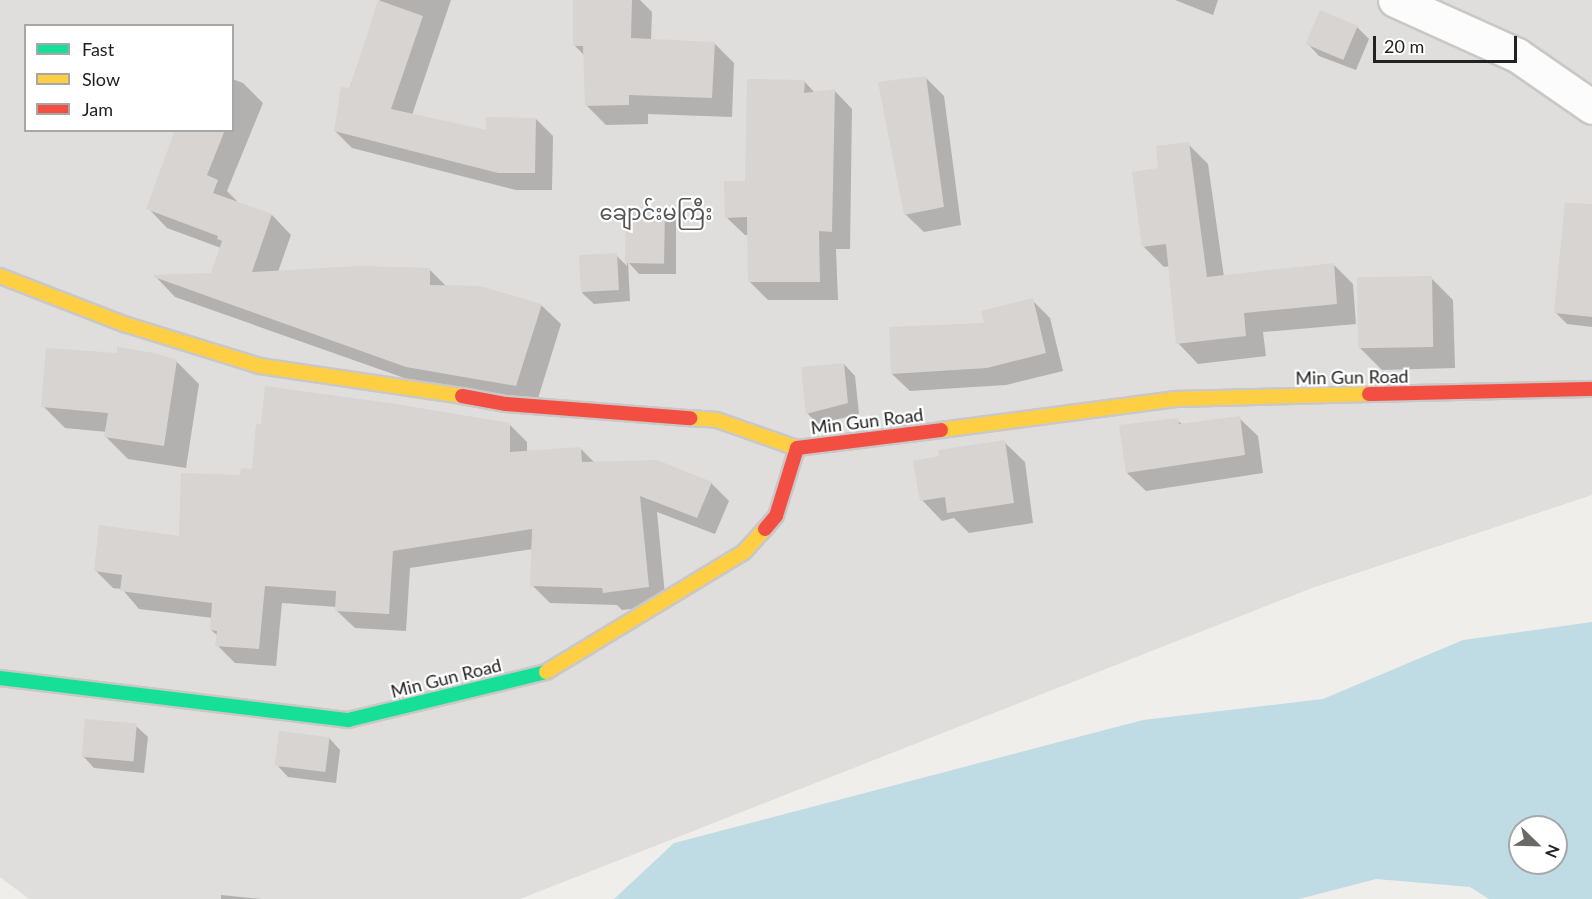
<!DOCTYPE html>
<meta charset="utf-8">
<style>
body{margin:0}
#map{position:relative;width:1592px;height:899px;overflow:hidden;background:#f0eeeb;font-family:Lato,"Noto Sans Myanmar",sans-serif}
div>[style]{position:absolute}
.residential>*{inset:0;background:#dfdedc}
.water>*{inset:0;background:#bfdbe3}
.shadow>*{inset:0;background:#0003}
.building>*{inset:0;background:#d7d4d2;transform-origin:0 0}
.roads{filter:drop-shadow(2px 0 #c9c8c7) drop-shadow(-2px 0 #c9c8c7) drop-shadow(0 2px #c9c8c7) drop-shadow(0 -2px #c9c8c7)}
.street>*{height:33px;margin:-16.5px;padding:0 16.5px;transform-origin:16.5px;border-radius:16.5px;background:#fdfcfc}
.fast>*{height:14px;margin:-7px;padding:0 7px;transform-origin:7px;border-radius:7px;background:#16e098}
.slow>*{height:14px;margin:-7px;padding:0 7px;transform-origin:7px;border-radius:7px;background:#ffcf43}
.jam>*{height:14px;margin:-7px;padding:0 7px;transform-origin:7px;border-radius:7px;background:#f24e42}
span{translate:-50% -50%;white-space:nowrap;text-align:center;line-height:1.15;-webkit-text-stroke:4.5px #fff;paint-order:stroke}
.street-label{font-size:18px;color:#222}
.quarter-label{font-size:21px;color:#555}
.legend{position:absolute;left:24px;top:24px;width:210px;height:108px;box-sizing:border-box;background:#fff;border:2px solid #a7a7a7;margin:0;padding:8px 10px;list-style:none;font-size:18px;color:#222}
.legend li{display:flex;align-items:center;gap:12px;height:30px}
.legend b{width:30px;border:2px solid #a7a7a7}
.north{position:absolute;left:1508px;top:815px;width:60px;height:60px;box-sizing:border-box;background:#fff;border:2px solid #a7a7a7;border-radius:50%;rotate:113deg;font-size:16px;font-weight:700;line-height:24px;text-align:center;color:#222}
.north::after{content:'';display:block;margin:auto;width:21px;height:27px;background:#6a6968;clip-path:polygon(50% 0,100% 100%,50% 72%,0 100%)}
.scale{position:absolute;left:1373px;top:36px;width:144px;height:27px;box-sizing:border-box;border:3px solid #222;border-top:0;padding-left:8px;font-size:18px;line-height:21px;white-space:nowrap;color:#222;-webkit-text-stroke:4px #fff;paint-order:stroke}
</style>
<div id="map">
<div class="residential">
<i style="clip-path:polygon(evenodd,0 0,1592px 0,1592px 495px,1312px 588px,520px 899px,29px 899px,0 877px,0 0,26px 26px,232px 26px,232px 130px,26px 130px,26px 26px)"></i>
</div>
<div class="water">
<i style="clip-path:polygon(evenodd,1592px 622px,1592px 899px,1489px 899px,1470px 887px,1376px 879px,1299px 899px,614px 899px,674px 843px,1143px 720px,1323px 699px,1463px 640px,1592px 622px,1520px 827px,1556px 827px,1556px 863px,1520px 863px,1520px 827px)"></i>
</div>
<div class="shadow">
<i style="clip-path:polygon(380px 0,451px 0,412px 115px,487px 132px,536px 119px,553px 136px,552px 190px,516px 190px,352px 148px,335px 131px)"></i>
<i style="clip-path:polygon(574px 0,640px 0,652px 12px,651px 41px,714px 43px,734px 63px,732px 117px,648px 114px,648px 124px,606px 125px,586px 105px,585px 56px,574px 45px)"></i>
<i style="clip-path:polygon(1175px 0,1218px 0,1213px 15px)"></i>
<i style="clip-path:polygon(1357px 27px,1369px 39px,1356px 70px,1319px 56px,1308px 44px)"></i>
<i style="clip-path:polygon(925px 77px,944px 96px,961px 225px,924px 232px,905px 214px)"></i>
<i style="clip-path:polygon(232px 79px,243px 83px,263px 103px,227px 191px,237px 201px,236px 203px,272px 215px,291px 235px,278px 272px,430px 270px,447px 287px,541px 305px,561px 324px,536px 405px,427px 386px,175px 297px,155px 276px,212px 274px,221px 248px,167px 228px,148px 208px,175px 134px,172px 130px,232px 130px)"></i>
<i style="clip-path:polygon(804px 81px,815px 93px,834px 90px,852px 109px,850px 249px,836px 249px,838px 300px,768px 300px,750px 282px,749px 235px,745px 235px,726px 217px)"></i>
<i style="clip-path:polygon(1188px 144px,1208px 164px,1224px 277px,1333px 264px,1353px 284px,1356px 324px,1263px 332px,1266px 356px,1198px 364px,1178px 343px,1170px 266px,1164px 267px,1144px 247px,1160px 170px)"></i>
<i style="clip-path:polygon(628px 209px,664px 209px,676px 220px,676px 274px,639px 274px,628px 262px,630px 301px,594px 304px,582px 293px,616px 255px,627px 266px)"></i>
<i style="clip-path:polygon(1592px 265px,1592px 327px,1567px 324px,1556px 313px)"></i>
<i style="clip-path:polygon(1431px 278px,1453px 300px,1455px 368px,1382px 370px,1359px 347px)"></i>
<i style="clip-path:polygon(1032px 300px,1050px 318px,1063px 371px,1006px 385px,910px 391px,892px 374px)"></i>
<i style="clip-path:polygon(176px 361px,199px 384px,186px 468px,128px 459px,106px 437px,107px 432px,65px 428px,43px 406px)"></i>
<i style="clip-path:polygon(844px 364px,855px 376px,859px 414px,818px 424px,807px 413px)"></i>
<i style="clip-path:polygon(1239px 418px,1258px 436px,1263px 473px,1146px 491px,1127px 473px,1177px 420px,1183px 425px)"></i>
<i style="clip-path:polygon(509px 424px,527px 442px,527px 452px,581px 449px,595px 463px,711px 483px,729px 501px,715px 534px,657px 512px,666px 605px,622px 610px,617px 605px,550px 603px,532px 585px,533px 549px,410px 568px,406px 631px,355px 628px,337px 611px,337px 607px,282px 603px,276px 666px,235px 663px,217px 645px,218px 636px,211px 630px,213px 618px,139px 609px,122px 589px,113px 588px,95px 570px,181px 538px,241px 477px,253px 471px)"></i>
<i style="clip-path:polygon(1004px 442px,1025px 462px,1033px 523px,969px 533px,954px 518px,942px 521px,922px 500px)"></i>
<i style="clip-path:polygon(136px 726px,148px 737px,144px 773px,94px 768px,83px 756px)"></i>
<i style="clip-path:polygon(329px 738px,340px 750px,336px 783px,288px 777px,277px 765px)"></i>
<i style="clip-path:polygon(221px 895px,262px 899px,221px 899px)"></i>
</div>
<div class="building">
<i style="clip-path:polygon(378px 0,423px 16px,391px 109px,486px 130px,486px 117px,536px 118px,535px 173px,498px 173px,334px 131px,341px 87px,350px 88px)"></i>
<i style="clip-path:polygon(573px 0,632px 0,631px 38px,715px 42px,712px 98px,629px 95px,629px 105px,585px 106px,583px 46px,573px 46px)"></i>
<i style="left:1320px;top:10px;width:41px;height:37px;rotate:23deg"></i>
<i style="clip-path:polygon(926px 76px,944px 207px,904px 215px,878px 82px)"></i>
<i style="clip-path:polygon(747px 79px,805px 80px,804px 93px,835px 89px,832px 232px,819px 231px,820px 282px,748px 282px,747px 217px,725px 218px,724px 181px,745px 181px)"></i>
<i style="clip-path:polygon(175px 130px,225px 130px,207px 175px,218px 180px,213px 193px,272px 214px,252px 272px,358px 266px,430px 268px,430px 285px,480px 286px,542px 304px,516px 386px,406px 367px,154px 277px,154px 275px,211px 273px,222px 241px,217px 239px,218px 236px,146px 209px)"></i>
<i style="clip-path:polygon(1189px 142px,1207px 277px,1334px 263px,1337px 304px,1244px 313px,1246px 336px,1176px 344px,1166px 244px,1142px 247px,1132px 172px,1158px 168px,1156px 146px)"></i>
<i style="clip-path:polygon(1565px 203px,1592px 204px,1592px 317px,1554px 313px)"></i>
<i style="left:626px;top:207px;width:39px;height:56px;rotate:1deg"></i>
<i style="left:617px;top:253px;width:37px;height:38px;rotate:87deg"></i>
<i style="left:1432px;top:276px;width:71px;height:75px;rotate:89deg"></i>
<i style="clip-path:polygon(1033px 298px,1046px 353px,987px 368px,891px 374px,889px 327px,984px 323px,981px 311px)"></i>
<i style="clip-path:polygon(117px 347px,154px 353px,177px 360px,164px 446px,104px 437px,108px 413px,41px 407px,46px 348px,117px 353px)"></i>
<i style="clip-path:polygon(844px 363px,848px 403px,806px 414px,801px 367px)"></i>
<i style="clip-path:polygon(265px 386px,396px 404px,510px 423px,510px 452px,581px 447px,582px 462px,657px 460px,712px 482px,697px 518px,640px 496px,649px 587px,603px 593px,602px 588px,530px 586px,532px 529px,393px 551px,389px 614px,335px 611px,336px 591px,265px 586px,259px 649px,215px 646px,217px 631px,210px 630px,212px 603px,120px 591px,122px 575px,94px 571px,99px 525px,179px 536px,181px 473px,240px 475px,241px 468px,252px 469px,256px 424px,261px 424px)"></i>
<i style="clip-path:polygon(1240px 416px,1245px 455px,1126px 473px,1119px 425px,1178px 418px,1179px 424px)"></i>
<i style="clip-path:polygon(1005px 440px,1014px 503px,947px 513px,945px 497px,920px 501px,913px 461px,939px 456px,938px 450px)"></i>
<i style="left:85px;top:719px;width:52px;height:38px;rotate:5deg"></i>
<i style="left:279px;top:731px;width:51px;height:35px;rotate:7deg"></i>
</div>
<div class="roads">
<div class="street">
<i style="left:1395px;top:0;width:134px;rotate:24.3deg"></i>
<i style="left:1517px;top:55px;width:91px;rotate:34.7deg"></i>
</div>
<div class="fast">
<i style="left:0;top:678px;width:351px;rotate:6.9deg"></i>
<i style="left:348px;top:720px;width:204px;rotate:-13.6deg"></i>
</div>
<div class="slow">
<i style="left:0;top:276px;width:133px;rotate:21.2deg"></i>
<i style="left:124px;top:324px;width:142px;rotate:17.2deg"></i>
<i style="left:260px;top:366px;width:204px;rotate:8.4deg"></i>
<i style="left:690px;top:418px;width:27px;rotate:4deg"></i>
<i style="left:717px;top:420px;width:85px;rotate:19.3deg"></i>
<i style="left:941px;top:430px;width:239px;rotate:-7.5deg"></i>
<i style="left:1178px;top:399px;width:191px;rotate:-1.5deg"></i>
<i style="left:546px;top:672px;width:232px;rotate:-31.2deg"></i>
<i style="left:744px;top:552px;width:31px;rotate:-48deg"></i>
</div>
<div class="jam">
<i style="left:1369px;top:394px;width:223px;rotate:-1.3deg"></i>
<i style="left:462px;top:396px;width:45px;rotate:10.3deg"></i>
<i style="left:506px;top:404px;width:185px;rotate:4.4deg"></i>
<i style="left:765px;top:529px;width:17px;rotate:-50deg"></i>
<i style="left:776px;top:516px;width:71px;rotate:-72.8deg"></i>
<i style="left:797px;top:448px;width:145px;rotate:-7.1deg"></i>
</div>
</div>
<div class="street-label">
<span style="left:1352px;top:377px;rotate:-1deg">Min Gun Road</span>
<span style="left:867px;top:421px;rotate:-7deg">Min Gun Road</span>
<span style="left:446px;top:678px;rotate:-14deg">Min Gun Road</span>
</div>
<div class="quarter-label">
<span style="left:656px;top:212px">ချောင်းမကြီး</span>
</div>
<ul class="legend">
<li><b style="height:8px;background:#16e098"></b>Fast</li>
<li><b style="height:8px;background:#ffcf43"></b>Slow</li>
<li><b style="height:8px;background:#f24e42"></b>Jam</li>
</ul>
<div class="north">N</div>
<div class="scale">20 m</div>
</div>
